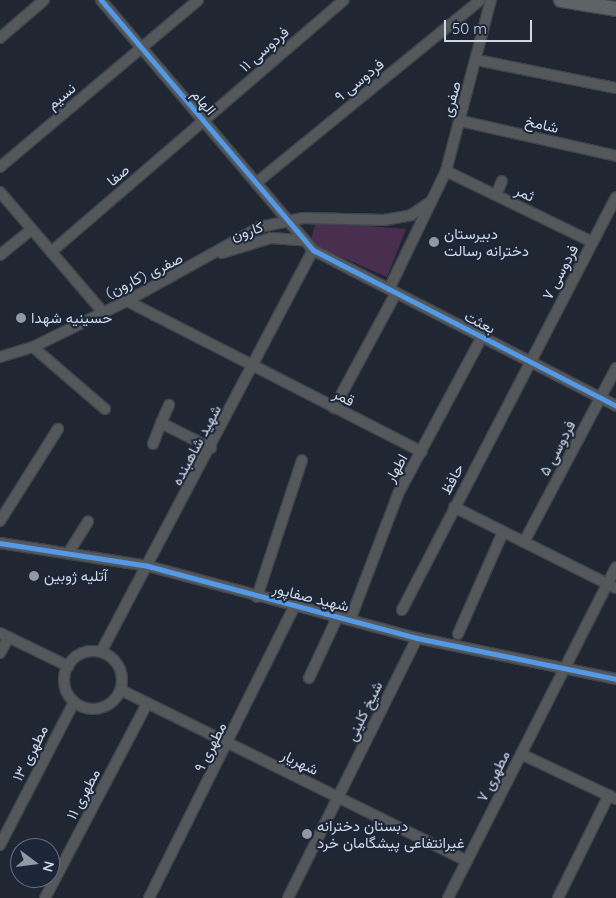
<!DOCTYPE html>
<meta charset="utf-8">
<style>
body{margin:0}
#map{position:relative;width:616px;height:898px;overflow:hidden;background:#212732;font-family:Quicksand,Vazirmatn,sans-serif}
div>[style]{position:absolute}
.green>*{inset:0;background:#4a2e4f}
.roads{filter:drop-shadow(1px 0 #3f444d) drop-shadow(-1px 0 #3f444d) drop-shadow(0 1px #3f444d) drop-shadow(0 -1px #3f444d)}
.minor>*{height:10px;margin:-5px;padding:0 5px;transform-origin:5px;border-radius:5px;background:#54585b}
.minor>.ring{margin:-5px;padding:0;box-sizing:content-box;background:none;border:10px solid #54585b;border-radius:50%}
.secondary>*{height:14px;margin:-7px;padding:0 7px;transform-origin:7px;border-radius:7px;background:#5e6367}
.cycleway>*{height:5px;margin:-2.5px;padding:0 2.5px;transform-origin:2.5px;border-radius:2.5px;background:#5399e6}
.dots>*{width:14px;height:14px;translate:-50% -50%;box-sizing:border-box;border:2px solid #1b2638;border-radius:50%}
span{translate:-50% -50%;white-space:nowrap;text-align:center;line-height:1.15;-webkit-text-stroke:4px #1b2638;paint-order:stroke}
.street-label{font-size:15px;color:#cfd7e3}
.poi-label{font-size:15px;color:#cfd7e3}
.left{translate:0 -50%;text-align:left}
.north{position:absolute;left:10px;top:838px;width:50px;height:50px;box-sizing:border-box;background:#1b2638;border:1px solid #636d7c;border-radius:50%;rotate:105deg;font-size:14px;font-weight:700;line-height:20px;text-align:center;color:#cfd7e3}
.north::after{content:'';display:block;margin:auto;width:18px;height:22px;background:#9299a5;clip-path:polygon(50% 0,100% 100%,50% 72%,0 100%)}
.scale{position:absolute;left:444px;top:20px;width:88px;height:22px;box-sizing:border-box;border:2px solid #cfd7e3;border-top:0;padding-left:6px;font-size:15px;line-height:18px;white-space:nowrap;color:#cfd7e3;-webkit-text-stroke:4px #1b2638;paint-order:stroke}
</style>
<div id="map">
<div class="green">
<i style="clip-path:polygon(316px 222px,406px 229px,387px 277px,310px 243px)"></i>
</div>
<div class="roads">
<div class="minor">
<i style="left:101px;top:0;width:328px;rotate:49.7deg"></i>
<i style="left:313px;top:250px;width:341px;rotate:27.2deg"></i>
<i style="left:0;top:38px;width:58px;rotate:-40.8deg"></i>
<i style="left:477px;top:60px;width:142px;rotate:11.4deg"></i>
<i style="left:461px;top:121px;width:159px;rotate:12.7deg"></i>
<i style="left:0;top:167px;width:259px;rotate:-40.1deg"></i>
<i style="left:446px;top:171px;width:162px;rotate:25.9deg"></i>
<i style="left:256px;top:183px;width:289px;rotate:-39.2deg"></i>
<i style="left:0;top:192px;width:158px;rotate:49.4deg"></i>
<i style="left:496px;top:195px;width:15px;rotate:-67deg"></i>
<i style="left:51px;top:252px;width:386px;rotate:-40.7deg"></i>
<i style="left:222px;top:253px;width:51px;rotate:-17deg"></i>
<i style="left:271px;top:238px;width:31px;rotate:4deg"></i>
<i style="left:0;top:255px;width:40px;rotate:-39deg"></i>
<i style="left:389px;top:289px;width:131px;rotate:-64.2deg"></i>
<i style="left:446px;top:171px;width:177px;rotate:-75.3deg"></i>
<i style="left:127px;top:301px;width:331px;rotate:27.1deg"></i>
<i style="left:33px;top:347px;width:95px;rotate:40.7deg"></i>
<i style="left:0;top:357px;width:34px;rotate:-17deg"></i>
<i style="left:33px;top:347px;width:105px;rotate:-26.1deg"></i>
<i style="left:127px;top:301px;width:152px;rotate:-29.1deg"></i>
<i style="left:260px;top:227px;width:44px;rotate:-11.8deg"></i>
<i style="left:303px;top:218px;width:81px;rotate:1.4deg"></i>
<i style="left:384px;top:220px;width:27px;rotate:-10deg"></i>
<i style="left:411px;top:215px;width:23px;rotate:-34deg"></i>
<i style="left:334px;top:408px;width:131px;rotate:-61.7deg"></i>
<i style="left:161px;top:423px;width:20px;rotate:-66deg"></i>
<i style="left:153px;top:444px;width:22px;rotate:-69deg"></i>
<i style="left:161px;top:423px;width:56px;rotate:26.6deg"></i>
<i style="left:454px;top:507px;width:181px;rotate:26.6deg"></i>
<i style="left:0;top:521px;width:109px;rotate:-57.8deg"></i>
<i style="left:524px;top:542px;width:197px;rotate:-62.1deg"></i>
<i style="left:0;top:543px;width:150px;rotate:8.8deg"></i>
<i style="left:148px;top:566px;width:278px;rotate:15deg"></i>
<i style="left:417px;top:638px;width:203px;rotate:11.6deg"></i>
<i style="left:69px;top:552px;width:36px;rotate:-58deg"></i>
<i style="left:257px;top:597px;width:144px;rotate:-71.8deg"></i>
<i style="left:402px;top:610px;width:465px;rotate:-62.6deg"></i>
<i style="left:350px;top:620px;width:135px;rotate:-69.1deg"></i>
<i style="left:398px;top:494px;width:178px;rotate:-61.9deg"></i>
<i style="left:0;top:633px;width:76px;rotate:25.9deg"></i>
<i style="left:458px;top:634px;width:111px;rotate:-66.2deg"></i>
<i class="ring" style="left:64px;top:651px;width:48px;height:48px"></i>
<i style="left:101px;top:652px;width:454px;rotate:-62.2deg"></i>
<i style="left:0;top:653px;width:18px;rotate:-61deg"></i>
<i style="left:309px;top:678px;width:66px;rotate:-65deg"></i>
<i style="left:121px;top:690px;width:386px;rotate:26.3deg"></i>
<i style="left:521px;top:754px;width:105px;rotate:25.3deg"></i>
<i style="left:0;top:845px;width:161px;rotate:-62.6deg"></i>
<i style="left:45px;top:898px;width:219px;rotate:-62.3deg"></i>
<i style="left:149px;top:898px;width:325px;rotate:-63.5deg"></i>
<i style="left:288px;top:898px;width:290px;rotate:-63.6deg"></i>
<i style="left:448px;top:898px;width:371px;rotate:-63.1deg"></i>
<i style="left:558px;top:898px;width:115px;rotate:-63.7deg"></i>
</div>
<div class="secondary">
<i style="left:561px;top:0;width:56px;rotate:9.3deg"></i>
</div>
</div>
<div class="cycleway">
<i style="left:101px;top:0;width:328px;rotate:49.7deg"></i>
<i style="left:313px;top:250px;width:341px;rotate:27.2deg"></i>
<i style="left:0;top:543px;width:150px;rotate:8.8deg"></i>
<i style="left:148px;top:566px;width:278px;rotate:15deg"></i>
<i style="left:417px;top:638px;width:203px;rotate:11.6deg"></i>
</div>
<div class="dots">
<i style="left:434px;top:242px;background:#9299a5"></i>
<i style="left:21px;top:318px;background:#9299a5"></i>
<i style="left:34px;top:576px;background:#9299a5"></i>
<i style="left:307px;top:834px;background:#9299a5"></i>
</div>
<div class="street-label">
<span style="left:264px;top:49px;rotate:-41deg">فردوسی ۱۱</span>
<span style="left:359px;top:80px;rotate:-39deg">فردوسی ۹</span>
<span style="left:61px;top:96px;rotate:-40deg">نسیم</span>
<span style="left:451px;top:99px;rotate:-75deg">صفری</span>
<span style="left:204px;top:102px;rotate:50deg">الهام</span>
<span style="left:542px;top:124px;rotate:13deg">شامخ</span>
<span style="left:118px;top:175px;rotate:-41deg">صفا</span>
<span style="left:525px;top:193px;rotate:26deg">ثمر</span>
<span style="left:247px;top:231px;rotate:-17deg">کارون</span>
<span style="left:560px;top:272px;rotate:-62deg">فردوسی ۷</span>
<span style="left:144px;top:275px;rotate:-26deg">صفری (کارون)</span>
<span style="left:480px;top:322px;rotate:27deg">بعثت</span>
<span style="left:344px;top:397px;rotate:27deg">قمر</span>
<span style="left:196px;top:445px;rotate:-62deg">شهید شاهبنده</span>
<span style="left:557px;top:448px;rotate:-62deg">فردوسی ۵</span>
<span style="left:396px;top:468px;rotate:-60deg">اطهار</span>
<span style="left:452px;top:479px;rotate:-62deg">حافظ</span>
<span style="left:311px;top:597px;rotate:14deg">شهید صفاپور</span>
<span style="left:364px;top:711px;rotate:-64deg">شیخ کلینی</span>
<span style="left:210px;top:747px;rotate:-63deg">مطهری ۹</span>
<span style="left:30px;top:753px;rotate:-63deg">مطهری ۱۳</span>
<span style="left:300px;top:762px;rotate:26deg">شهریار</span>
<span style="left:493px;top:776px;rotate:-63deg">مطهری ۷</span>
<span style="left:83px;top:794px;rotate:-62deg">مطهری ۱۱</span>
</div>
<div class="poi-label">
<span class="left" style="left:444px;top:242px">دبیرستان<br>دخترانه رسالت</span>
<span class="left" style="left:31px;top:318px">حسینیه شهدا</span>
<span class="left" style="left:44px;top:576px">آتلیه ژوبین</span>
<span class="left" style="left:317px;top:834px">دبستان دخترانه<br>غیرانتفاعی پیشگامان خرد</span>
</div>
<div class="north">N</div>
<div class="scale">50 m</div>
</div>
